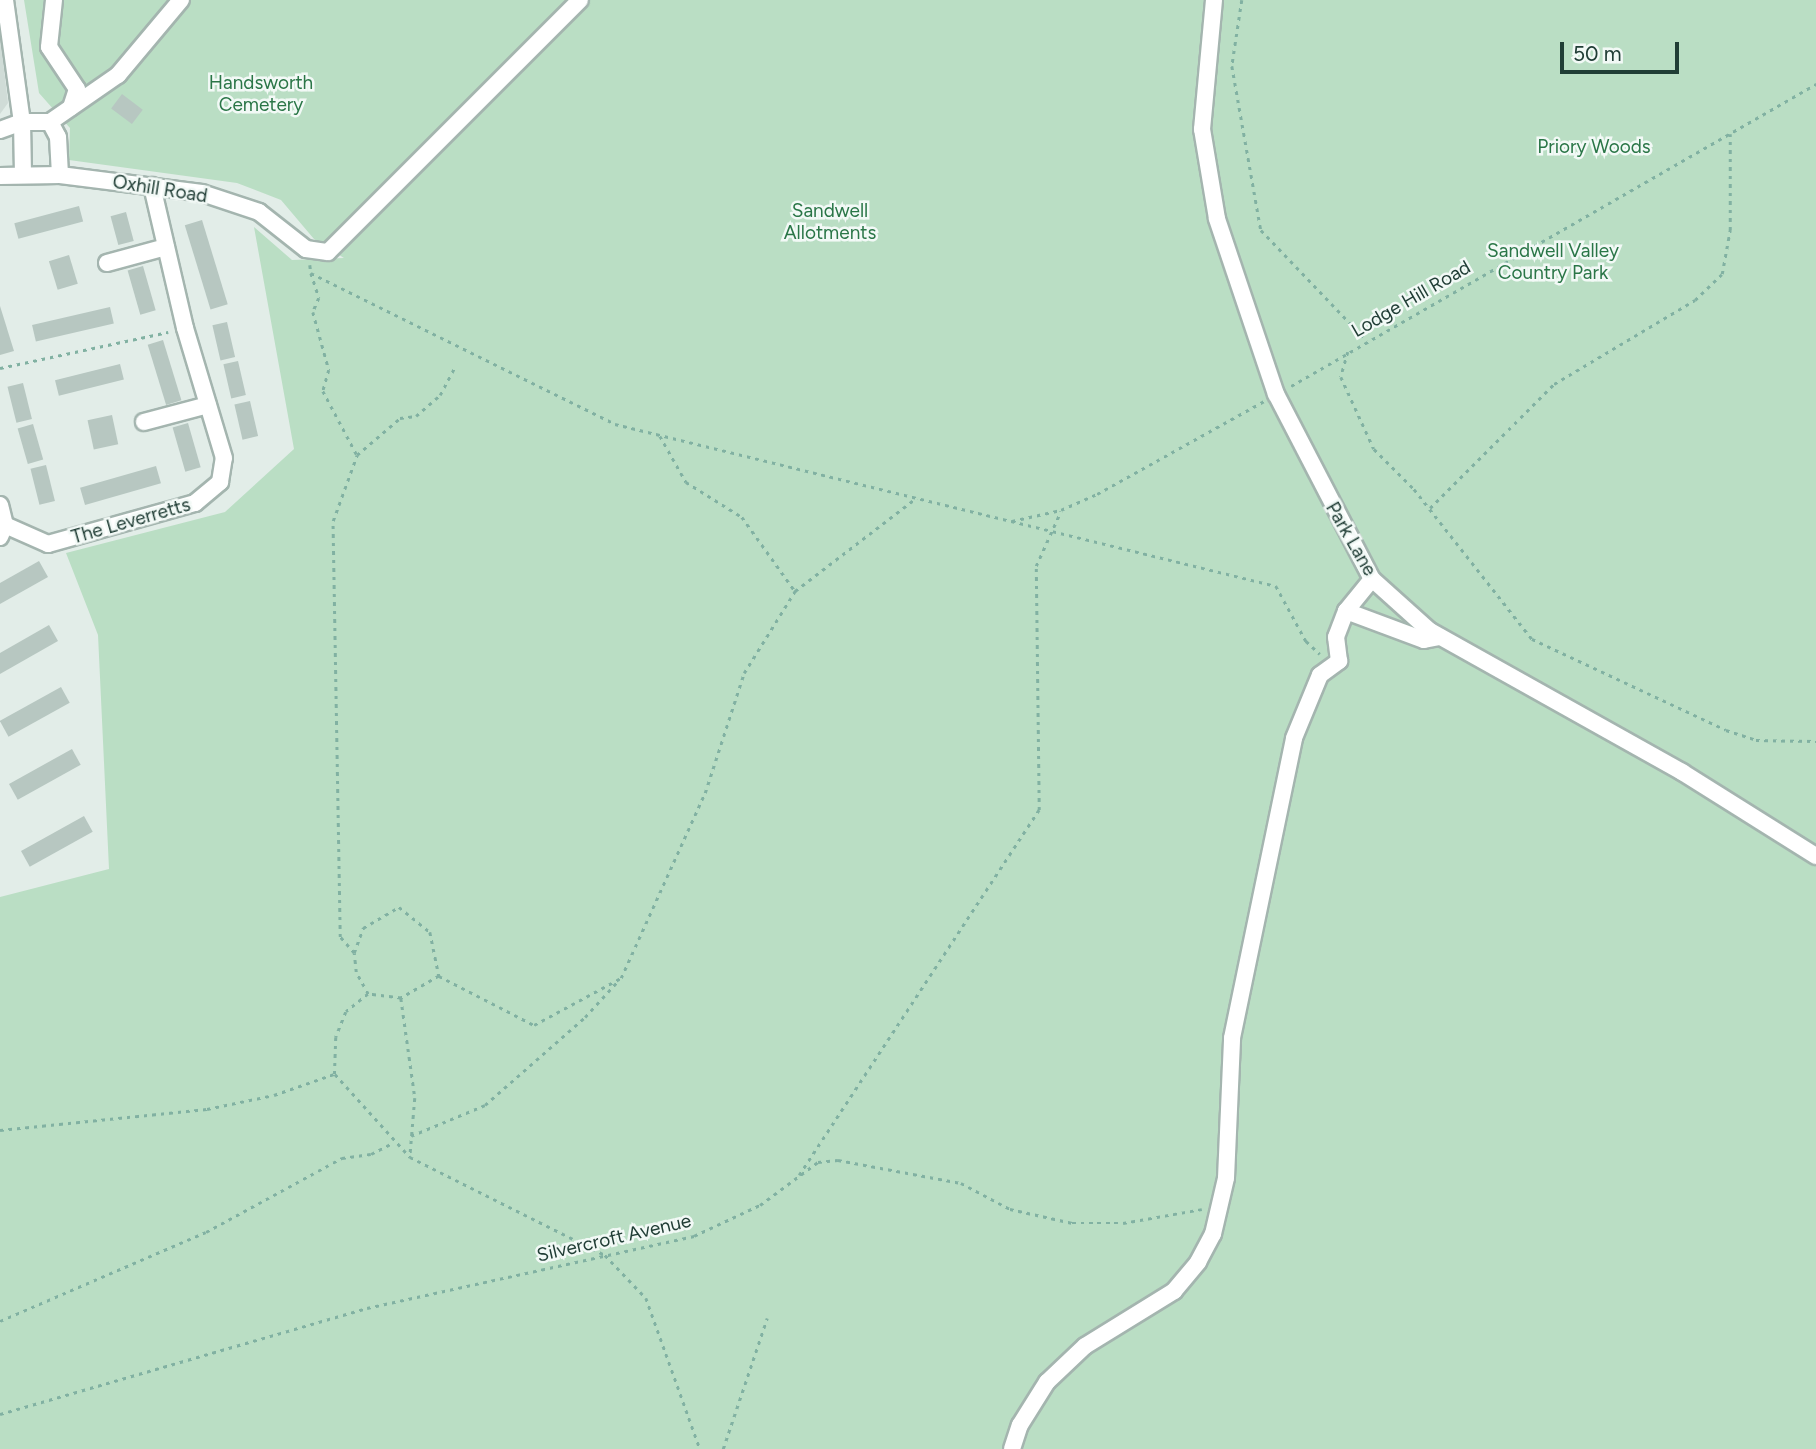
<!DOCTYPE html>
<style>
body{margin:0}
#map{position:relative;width:1816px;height:1449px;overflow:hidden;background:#e2ede8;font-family:Figtree,sans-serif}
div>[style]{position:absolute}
.built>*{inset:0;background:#d0dcd7}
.green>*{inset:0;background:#badec4}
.building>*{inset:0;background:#b7c7c1;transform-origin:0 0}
.path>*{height:2.5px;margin-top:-1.25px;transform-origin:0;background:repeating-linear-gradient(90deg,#81b1a2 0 3.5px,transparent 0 8.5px)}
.roads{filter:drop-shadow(2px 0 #a4b5af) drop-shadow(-2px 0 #a4b5af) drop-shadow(0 2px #a4b5af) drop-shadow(0 -2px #a4b5af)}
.minor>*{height:16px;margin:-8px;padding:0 8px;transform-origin:8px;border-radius:8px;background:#fff}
span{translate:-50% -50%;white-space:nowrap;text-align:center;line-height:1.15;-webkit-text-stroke:5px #f2f9f6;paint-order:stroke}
.park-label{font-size:19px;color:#2a7647}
.street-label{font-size:19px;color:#213e36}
.scale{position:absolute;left:1560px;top:42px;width:119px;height:32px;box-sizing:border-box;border:4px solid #213e36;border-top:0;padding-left:9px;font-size:21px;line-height:24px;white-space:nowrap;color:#213e36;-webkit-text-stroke:5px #f2f9f6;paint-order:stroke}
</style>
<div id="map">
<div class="built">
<i style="clip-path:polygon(0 35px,8px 103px,0 114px)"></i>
</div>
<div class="green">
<i style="clip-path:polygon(24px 0,1816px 0,1816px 1449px,0 1449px,0 897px,109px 869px,98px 635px,66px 553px,225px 512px,294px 449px,254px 227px,292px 260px,344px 258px,314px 239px,281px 200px,237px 183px,69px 160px,70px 128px,39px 93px)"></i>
</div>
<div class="building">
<i style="left:122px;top:94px;width:26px;height:18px;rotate:37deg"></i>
<i style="left:79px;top:206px;width:16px;height:67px;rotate:75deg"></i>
<i style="left:126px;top:212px;width:30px;height:16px;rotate:75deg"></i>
<i style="left:202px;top:220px;width:88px;height:18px;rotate:73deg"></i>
<i style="left:69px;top:255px;width:30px;height:21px;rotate:73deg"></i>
<i style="left:143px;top:266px;width:46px;height:16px;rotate:74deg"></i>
<i style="clip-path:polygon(0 306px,14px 351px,0 355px)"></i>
<i style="left:110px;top:307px;width:17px;height:80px;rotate:77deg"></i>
<i style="left:227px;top:322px;width:36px;height:15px;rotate:77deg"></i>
<i style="left:163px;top:340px;width:63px;height:16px;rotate:73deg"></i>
<i style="left:238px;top:361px;width:35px;height:15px;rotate:77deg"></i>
<i style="left:120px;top:364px;width:16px;height:67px;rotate:76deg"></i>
<i style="left:23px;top:383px;width:37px;height:16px;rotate:76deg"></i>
<i style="left:250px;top:401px;width:36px;height:16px;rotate:77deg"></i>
<i style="left:112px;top:415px;width:30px;height:25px;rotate:78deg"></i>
<i style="left:188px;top:423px;width:46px;height:16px;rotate:74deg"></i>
<i style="left:33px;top:424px;width:37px;height:16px;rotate:74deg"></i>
<i style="left:46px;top:465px;width:37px;height:16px;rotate:76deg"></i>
<i style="left:156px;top:466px;width:18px;height:79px;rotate:74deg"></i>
<i style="clip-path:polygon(39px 561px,48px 577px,0 604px,0 583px)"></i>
<i style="clip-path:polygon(49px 625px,58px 641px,0 674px,0 653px)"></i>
<i style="left:61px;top:687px;width:18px;height:70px;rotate:61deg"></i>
<i style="left:72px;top:749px;width:18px;height:72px;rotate:61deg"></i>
<i style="left:84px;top:816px;width:18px;height:72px;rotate:61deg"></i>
</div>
<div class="path">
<i style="left:1242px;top:0;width:67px;rotate:98.6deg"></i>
<i style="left:1232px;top:66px;width:167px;rotate:80deg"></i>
<i style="left:1261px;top:230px;width:153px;rotate:46.3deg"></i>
<i style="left:310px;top:265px;width:8px;rotate:83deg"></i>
<i style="left:311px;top:273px;width:339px;rotate:26.4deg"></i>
<i style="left:615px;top:424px;width:681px;rotate:13.77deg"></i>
<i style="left:1276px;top:586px;width:63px;rotate:61.4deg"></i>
<i style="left:1306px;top:641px;width:19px;rotate:43deg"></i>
<i style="left:311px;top:273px;width:26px;rotate:72deg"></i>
<i style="left:319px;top:298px;width:15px;rotate:113deg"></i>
<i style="left:313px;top:312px;width:60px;rotate:74.6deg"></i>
<i style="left:329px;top:370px;width:22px;rotate:106deg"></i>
<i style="left:323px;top:391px;width:72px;rotate:62deg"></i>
<i style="left:1348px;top:352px;width:26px;rotate:106deg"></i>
<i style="left:1341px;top:377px;width:79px;rotate:65.4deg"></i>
<i style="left:1374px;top:449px;width:57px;rotate:45deg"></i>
<i style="left:1414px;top:489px;width:191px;rotate:51.8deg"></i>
<i style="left:1532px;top:639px;width:214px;rotate:25.1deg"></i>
<i style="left:1726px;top:730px;width:32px;rotate:18deg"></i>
<i style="left:1756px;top:740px;width:60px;rotate:1deg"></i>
<i style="left:0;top:368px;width:172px;rotate:-12.1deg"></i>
<i style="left:1291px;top:386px;width:606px;rotate:-29.91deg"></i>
<i style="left:660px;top:436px;width:53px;rotate:60.5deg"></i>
<i style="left:686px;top:482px;width:66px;rotate:32deg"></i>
<i style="left:742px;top:517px;width:91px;rotate:54.4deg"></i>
<i style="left:1430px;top:508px;width:175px;rotate:-45deg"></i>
<i style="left:1554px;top:384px;width:164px;rotate:-30.8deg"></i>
<i style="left:1695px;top:300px;width:37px;rotate:-44deg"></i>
<i style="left:1722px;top:274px;width:45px;rotate:-79.7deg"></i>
<i style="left:1730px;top:230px;width:96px;rotate:-90deg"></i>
<i style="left:1012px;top:521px;width:50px;rotate:-12.7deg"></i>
<i style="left:1061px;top:510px;width:39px;rotate:-24deg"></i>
<i style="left:1097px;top:494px;width:191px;rotate:-29.1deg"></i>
<i style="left:354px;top:953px;width:21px;rotate:-131deg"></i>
<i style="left:340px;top:937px;width:416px;rotate:-91deg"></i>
<i style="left:333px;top:521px;width:70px;rotate:-70deg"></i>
<i style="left:357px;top:455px;width:57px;rotate:-40.7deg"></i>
<i style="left:400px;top:418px;width:16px;rotate:-7deg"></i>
<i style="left:416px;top:416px;width:32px;rotate:-41deg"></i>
<i style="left:440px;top:395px;width:32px;rotate:-62deg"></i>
<i style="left:439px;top:976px;width:107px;rotate:27.3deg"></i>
<i style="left:534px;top:1025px;width:99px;rotate:-28.4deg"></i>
<i style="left:621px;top:978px;width:203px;rotate:-65.6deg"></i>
<i style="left:705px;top:793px;width:126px;rotate:-72deg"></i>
<i style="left:744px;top:673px;width:97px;rotate:-58.1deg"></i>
<i style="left:795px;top:591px;width:153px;rotate:-37.5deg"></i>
<i style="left:368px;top:994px;width:25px;rotate:-119deg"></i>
<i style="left:356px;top:972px;width:19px;rotate:-96deg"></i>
<i style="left:354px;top:953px;width:27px;rotate:-70deg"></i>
<i style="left:363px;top:928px;width:42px;rotate:-30.3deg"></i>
<i style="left:399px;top:907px;width:40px;rotate:39deg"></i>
<i style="left:430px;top:932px;width:45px;rotate:78.4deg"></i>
<i style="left:439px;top:976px;width:44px;rotate:149.9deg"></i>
<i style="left:401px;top:998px;width:33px;rotate:-173deg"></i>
<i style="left:368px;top:994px;width:28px;rotate:141deg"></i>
<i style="left:346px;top:1012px;width:27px;rotate:112deg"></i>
<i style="left:336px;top:1037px;width:37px;rotate:92deg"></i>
<i style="left:335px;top:1074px;width:112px;rotate:47.9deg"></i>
<i style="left:410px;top:1157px;width:218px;rotate:26.7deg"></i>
<i style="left:605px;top:1255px;width:59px;rotate:46.4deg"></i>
<i style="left:646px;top:1298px;width:160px;rotate:70.3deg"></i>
<i style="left:401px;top:998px;width:101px;rotate:82deg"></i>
<i style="left:415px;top:1098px;width:59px;rotate:94.8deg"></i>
<i style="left:0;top:1130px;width:208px;rotate:-5.8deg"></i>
<i style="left:207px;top:1109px;width:68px;rotate:-11.8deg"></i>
<i style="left:274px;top:1095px;width:64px;rotate:-19.3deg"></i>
<i style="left:411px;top:1136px;width:80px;rotate:-22.7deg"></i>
<i style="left:485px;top:1105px;width:133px;rotate:-41.3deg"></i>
<i style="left:585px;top:1017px;width:49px;rotate:-47.5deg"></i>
<i style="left:799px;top:1175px;width:437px;rotate:-56.7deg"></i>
<i style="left:1039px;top:810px;width:244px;rotate:-90.7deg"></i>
<i style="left:1036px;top:566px;width:60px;rotate:-65.6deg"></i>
<i style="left:0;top:1321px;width:224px;rotate:-23.4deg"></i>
<i style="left:206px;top:1232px;width:155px;rotate:-28.6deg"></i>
<i style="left:342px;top:1158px;width:29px;rotate:-8deg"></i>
<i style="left:371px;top:1154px;width:25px;rotate:-27deg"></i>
<i style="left:0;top:1414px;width:382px;rotate:-16.1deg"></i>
<i style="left:367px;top:1308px;width:335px;rotate:-12.4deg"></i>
<i style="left:694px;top:1236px;width:73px;rotate:-25.2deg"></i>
<i style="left:760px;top:1205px;width:72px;rotate:-36.6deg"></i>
<i style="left:818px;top:1162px;width:20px;rotate:-6deg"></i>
<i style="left:838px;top:1160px;width:125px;rotate:10.6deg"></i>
<i style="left:961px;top:1183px;width:55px;rotate:28deg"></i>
<i style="left:1010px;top:1209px;width:64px;rotate:12.7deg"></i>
<i style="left:1072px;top:1223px;width:51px"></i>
<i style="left:1123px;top:1223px;width:80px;rotate:-10deg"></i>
<i style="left:723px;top:1449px;width:138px;rotate:-71.4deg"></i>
</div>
<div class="roads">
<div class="minor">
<i style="left:5px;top:0;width:123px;rotate:82.1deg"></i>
<i style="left:22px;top:122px;width:53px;rotate:88.9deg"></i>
<i style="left:54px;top:0;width:47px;rotate:96.1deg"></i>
<i style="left:49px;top:47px;width:50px;rotate:56.3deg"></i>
<i style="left:77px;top:89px;width:19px;rotate:108deg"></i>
<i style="left:1214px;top:0;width:130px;rotate:95.3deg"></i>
<i style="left:1202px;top:129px;width:91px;rotate:80.5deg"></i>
<i style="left:1217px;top:219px;width:185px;rotate:71.4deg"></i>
<i style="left:1276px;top:394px;width:208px;rotate:62.6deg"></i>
<i style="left:1372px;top:579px;width:78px;rotate:41.9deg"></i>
<i style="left:1430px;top:631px;width:289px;rotate:29.2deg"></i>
<i style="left:1682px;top:772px;width:158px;rotate:32.1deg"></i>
<i style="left:50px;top:122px;width:17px;rotate:62deg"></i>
<i style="left:58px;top:137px;width:38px;rotate:87deg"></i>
<i style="left:0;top:130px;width:23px;rotate:-20deg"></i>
<i style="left:22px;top:122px;width:28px"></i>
<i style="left:50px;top:122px;width:83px;rotate:-34.7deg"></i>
<i style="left:118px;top:75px;width:98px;rotate:-50deg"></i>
<i style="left:0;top:176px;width:60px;rotate:-1deg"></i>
<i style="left:60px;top:175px;width:143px;rotate:7.2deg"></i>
<i style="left:202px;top:193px;width:60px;rotate:18.4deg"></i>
<i style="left:259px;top:212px;width:60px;rotate:38.2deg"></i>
<i style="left:306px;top:249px;width:22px;rotate:8deg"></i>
<i style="left:328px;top:252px;width:356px;rotate:-45deg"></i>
<i style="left:107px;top:263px;width:61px;rotate:-15.2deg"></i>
<i style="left:144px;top:422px;width:66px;rotate:-14.9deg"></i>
<i style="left:0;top:505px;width:21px;rotate:76deg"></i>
<i style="left:5px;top:525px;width:13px;rotate:113deg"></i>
<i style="left:5px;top:525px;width:47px;rotate:23.8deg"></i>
<i style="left:48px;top:544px;width:153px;rotate:-15.6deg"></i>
<i style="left:195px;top:503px;width:33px;rotate:-40deg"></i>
<i style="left:220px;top:482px;width:24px;rotate:-81deg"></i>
<i style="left:224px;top:458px;width:136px;rotate:-106.7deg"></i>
<i style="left:185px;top:328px;width:146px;rotate:-103.1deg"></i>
<i style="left:1346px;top:611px;width:83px;rotate:20.4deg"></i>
<i style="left:1424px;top:640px;width:16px;rotate:-11deg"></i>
<i style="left:1012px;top:1449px;width:25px;rotate:-72deg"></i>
<i style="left:1020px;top:1425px;width:51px;rotate:-57.9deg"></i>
<i style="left:1047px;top:1382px;width:52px;rotate:-43.5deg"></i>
<i style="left:1085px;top:1346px;width:105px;rotate:-31.7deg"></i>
<i style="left:1174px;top:1291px;width:38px;rotate:-50deg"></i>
<i style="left:1198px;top:1262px;width:32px;rotate:-62deg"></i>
<i style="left:1213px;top:1234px;width:57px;rotate:-76.9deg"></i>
<i style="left:1226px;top:1178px;width:140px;rotate:-87.5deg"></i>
<i style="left:1232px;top:1038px;width:306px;rotate:-78.3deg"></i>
<i style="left:1294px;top:738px;width:68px;rotate:-67.6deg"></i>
<i style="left:1320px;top:675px;width:24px;rotate:-36deg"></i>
<i style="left:1339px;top:661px;width:24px;rotate:-97deg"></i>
<i style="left:1336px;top:637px;width:28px;rotate:-69deg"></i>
<i style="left:1346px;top:611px;width:41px;rotate:-50.9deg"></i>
</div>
</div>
<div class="park-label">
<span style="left:261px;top:94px">Handsworth<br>Cemetery</span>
<span style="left:1594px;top:147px">Priory Woods</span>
<span style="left:830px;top:222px">Sandwell<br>Allotments</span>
<span style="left:1553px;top:262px">Sandwell Valley<br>Country Park</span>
</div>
<div class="street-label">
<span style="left:160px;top:189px;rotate:9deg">Oxhill Road</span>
<span style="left:1411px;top:299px;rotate:-30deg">Lodge Hill Road</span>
<span style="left:131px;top:521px;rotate:-16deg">The Leverretts</span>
<span style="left:1351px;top:539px;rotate:60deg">Park Lane</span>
<span style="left:614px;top:1238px;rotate:-13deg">Silvercroft Avenue</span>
</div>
<div class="scale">50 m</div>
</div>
